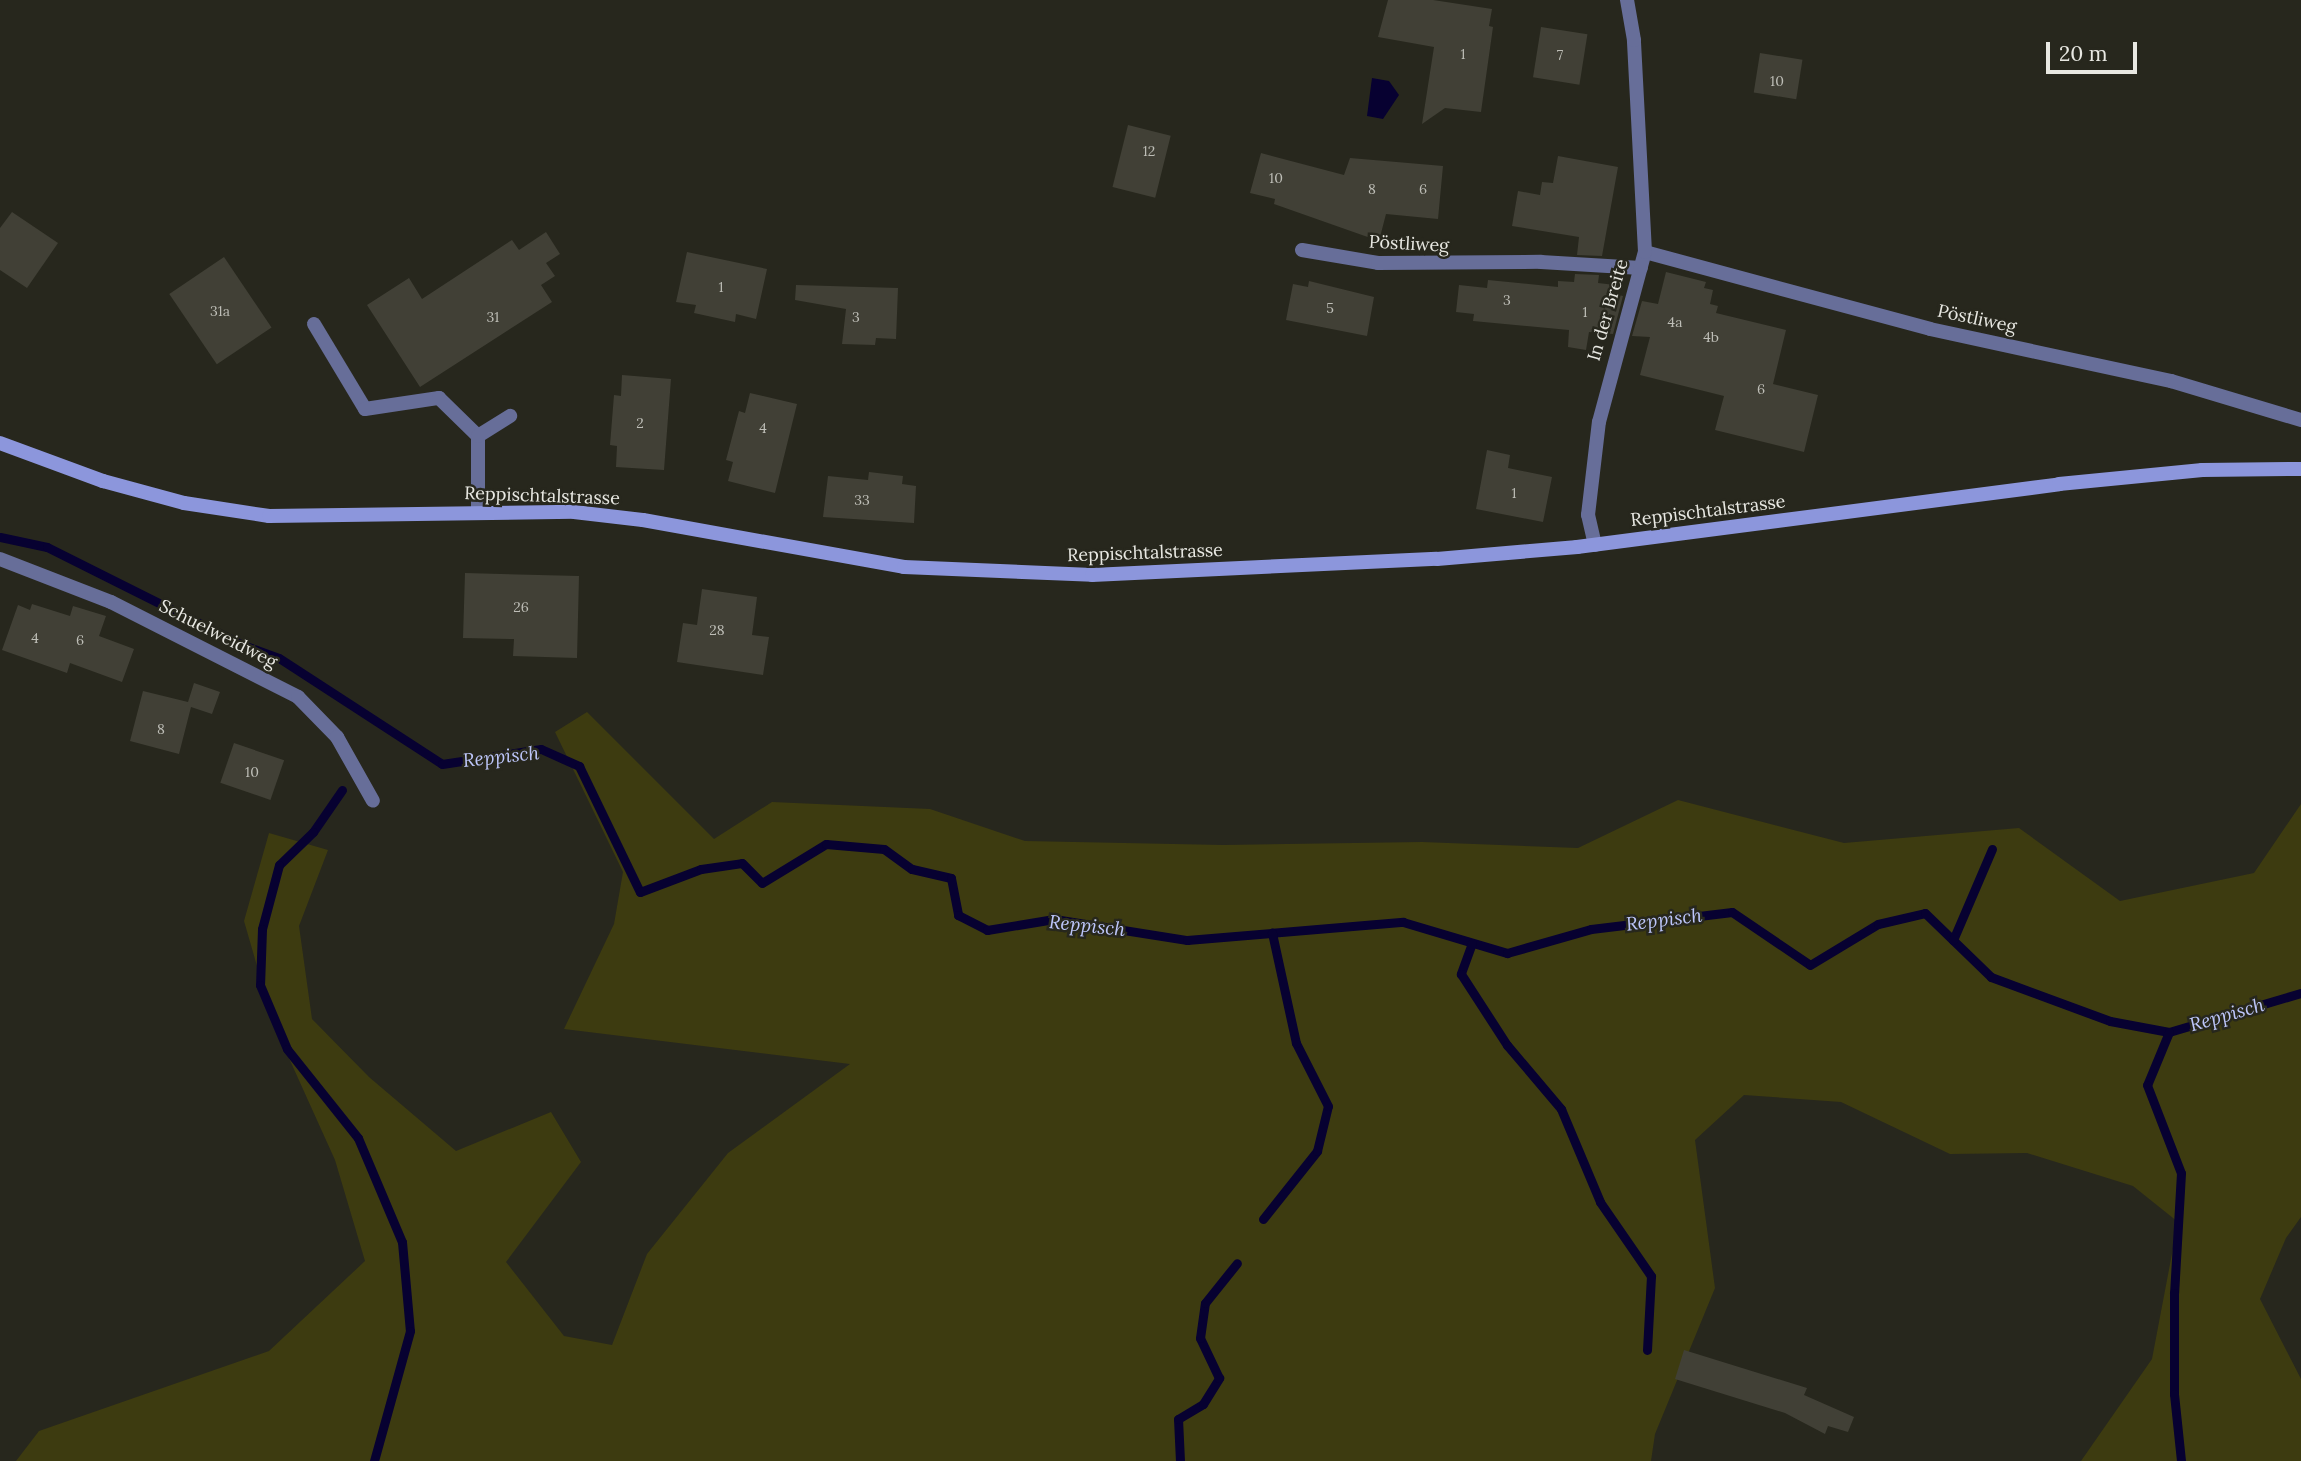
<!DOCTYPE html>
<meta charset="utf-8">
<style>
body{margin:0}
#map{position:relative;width:2301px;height:1461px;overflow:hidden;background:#27271d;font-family:Lora,serif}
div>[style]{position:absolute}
.green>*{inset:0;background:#3d3b10}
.water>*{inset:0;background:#070131}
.stream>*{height:9px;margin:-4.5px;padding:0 4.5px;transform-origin:4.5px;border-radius:4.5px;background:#070131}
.building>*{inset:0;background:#414036;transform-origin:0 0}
.service>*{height:14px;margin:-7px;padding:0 7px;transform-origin:7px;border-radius:7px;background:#676e99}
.secondary>*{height:14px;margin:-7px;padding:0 7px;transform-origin:7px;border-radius:7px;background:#8c96dc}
span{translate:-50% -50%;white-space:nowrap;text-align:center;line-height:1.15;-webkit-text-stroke:5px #27271d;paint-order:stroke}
.number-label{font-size:14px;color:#bebeb7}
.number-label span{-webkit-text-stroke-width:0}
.street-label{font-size:18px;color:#e8e8e2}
.water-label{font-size:19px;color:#bdc6fa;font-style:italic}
.scale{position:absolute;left:2046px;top:42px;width:91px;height:32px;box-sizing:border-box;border:4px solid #e8e8e2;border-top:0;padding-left:9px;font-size:21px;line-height:24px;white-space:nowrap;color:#e8e8e2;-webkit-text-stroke:5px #27271d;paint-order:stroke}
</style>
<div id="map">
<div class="green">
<i style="clip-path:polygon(587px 712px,714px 839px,772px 802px,930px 809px,1025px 841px,1223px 845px,1422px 842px,1578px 848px,1678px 800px,1844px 843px,2019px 828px,2120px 901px,2254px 873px,2301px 804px,2301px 1217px,2286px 1238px,2260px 1299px,2301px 1379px,2301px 1461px,2081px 1461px,2152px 1359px,2178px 1222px,2133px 1186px,2027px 1153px,1950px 1154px,1841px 1102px,1744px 1095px,1695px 1140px,1715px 1288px,1655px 1434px,1651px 1461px,16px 1461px,39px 1431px,269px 1351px,365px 1261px,335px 1160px,274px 1025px,244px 921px,269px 833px,328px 850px,299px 926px,312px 1019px,369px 1077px,456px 1151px,551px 1112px,581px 1162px,506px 1262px,564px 1336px,612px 1345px,647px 1254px,728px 1153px,850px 1064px,564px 1029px,614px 924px,623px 872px,555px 732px)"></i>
</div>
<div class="water">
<i style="clip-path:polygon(1372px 78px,1389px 81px,1399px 95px,1383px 119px,1367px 116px)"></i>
</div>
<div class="stream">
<i style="left:0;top:537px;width:48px;rotate:12deg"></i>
<i style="left:47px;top:547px;width:219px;rotate:26.6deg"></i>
<i style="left:243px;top:645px;width:38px;rotate:20deg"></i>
<i style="left:279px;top:658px;width:194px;rotate:33deg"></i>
<i style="left:442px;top:764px;width:100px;rotate:-8.6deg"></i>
<i style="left:541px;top:749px;width:42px;rotate:24.1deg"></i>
<i style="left:579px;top:766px;width:140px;rotate:64.2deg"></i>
<i style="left:640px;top:892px;width:65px;rotate:-20.7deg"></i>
<i style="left:701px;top:869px;width:41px;rotate:-8.3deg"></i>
<i style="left:742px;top:863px;width:28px;rotate:45deg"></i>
<i style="left:762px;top:883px;width:75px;rotate:-31.4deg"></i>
<i style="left:826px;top:844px;width:58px;rotate:4.9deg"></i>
<i style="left:884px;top:849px;width:34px;rotate:36deg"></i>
<i style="left:912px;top:869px;width:40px;rotate:13deg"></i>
<i style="left:951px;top:878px;width:38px;rotate:79deg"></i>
<i style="left:958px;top:915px;width:33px;rotate:27deg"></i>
<i style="left:987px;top:930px;width:68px;rotate:-9.3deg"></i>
<i style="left:1054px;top:919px;width:135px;rotate:9deg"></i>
<i style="left:1187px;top:940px;width:217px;rotate:-4.8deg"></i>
<i style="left:1403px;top:922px;width:109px;rotate:16.6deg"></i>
<i style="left:1507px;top:953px;width:87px;rotate:-15.9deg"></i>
<i style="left:1591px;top:929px;width:142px;rotate:-6.9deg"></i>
<i style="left:1732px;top:912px;width:94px;rotate:34.2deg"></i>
<i style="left:1810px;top:965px;width:79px;rotate:-31.1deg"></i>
<i style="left:1878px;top:924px;width:48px;rotate:-13.2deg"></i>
<i style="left:1925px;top:913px;width:92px;rotate:44.1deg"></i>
<i style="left:1991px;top:977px;width:127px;rotate:20.3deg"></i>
<i style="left:2110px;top:1021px;width:60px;rotate:10.6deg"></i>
<i style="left:2169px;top:1032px;width:138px;rotate:-16.5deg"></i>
<i style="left:342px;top:790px;width:51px;rotate:124.6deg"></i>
<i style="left:313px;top:832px;width:47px;rotate:135.9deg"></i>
<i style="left:279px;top:865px;width:66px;rotate:104.9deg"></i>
<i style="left:262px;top:929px;width:56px;rotate:92deg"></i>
<i style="left:260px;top:985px;width:69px;rotate:67.1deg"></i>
<i style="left:287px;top:1049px;width:114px;rotate:51.4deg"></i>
<i style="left:358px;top:1138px;width:113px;rotate:67.1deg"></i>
<i style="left:402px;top:1242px;width:89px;rotate:84.9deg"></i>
<i style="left:410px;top:1331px;width:135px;rotate:105.5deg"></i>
<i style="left:1953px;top:940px;width:99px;rotate:-66.8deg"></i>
<i style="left:1472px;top:943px;width:33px;rotate:110deg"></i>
<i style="left:1461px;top:974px;width:85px;rotate:57.1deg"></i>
<i style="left:1507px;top:1045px;width:84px;rotate:49.8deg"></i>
<i style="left:1561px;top:1109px;width:101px;rotate:67.2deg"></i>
<i style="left:1600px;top:1202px;width:90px;rotate:55.4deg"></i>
<i style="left:1651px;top:1276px;width:74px;rotate:93.1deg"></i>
<i style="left:2169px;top:1032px;width:57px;rotate:112.5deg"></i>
<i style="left:2147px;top:1085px;width:94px;rotate:68.9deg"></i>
<i style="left:2181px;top:1173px;width:120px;rotate:93.3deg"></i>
<i style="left:2174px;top:1293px;width:101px;rotate:90deg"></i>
<i style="left:2174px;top:1394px;width:67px;rotate:84deg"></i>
<i style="left:1263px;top:1219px;width:87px;rotate:-51.5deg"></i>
<i style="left:1317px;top:1151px;width:46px;rotate:-76.3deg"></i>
<i style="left:1328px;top:1106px;width:71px;rotate:-116.9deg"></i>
<i style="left:1296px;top:1043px;width:113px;rotate:-102.3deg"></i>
<i style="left:1180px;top:1461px;width:42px;rotate:-92.7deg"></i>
<i style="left:1178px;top:1419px;width:29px;rotate:-31deg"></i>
<i style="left:1203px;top:1404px;width:31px;rotate:-58deg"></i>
<i style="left:1219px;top:1378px;width:44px;rotate:-115.4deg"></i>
<i style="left:1200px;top:1338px;width:35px;rotate:-82deg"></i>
<i style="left:1205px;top:1303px;width:51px;rotate:-51.3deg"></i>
</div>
<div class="building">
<i style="clip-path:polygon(1388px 0,1433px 0,1492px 9px,1489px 26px,1493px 27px,1481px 112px,1445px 108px,1422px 124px,1434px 47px,1378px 37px)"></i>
<i style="left:1541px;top:27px;width:47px;height:51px;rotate:9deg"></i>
<i style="left:1760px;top:53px;width:43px;height:40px;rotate:9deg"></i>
<i style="left:1128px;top:125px;width:44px;height:64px;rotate:14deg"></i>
<i style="clip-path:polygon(1261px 153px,1344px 175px,1350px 158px,1443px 166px,1438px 219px,1386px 214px,1379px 241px,1274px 204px,1275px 199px,1250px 193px)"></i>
<i style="clip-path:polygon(1558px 156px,1618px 167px,1602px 256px,1577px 255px,1579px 237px,1512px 226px,1518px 191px,1540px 195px,1542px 182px,1553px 183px)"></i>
<i style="clip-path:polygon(12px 212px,58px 243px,27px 288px,0 270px,0 228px)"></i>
<i style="clip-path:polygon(546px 232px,560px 254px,546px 263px,555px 276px,541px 285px,552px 302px,420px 387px,367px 305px,409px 278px,422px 299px,512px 240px,519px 250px)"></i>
<i style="clip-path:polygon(687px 252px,767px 269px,756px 319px,736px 314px,735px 322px,694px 313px,696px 305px,676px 302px)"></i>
<i style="left:224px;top:257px;width:85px;height:66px;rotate:56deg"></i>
<i style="clip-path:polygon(1666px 272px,1706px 282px,1704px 288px,1713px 290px,1710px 304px,1718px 306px,1716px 313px,1786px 330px,1773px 384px,1818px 395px,1804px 452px,1715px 430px,1724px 396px,1640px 375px,1650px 337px,1632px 336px,1642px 301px,1658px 304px)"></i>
<i style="clip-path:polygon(1575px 274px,1599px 275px,1598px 283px,1615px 285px,1614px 294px,1623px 296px,1613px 334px,1589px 332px,1586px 350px,1568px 347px,1569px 330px,1473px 321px,1474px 314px,1456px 312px,1459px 285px,1487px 288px,1488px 280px,1558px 287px,1558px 281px,1574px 282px)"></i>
<i style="clip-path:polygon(1309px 281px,1374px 297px,1367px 336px,1286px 320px,1293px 284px,1308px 287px)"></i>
<i style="clip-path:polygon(796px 285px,898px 288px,896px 339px,876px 338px,875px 345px,842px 344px,846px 309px,795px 300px)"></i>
<i style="clip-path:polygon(622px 375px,671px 379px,664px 470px,616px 467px,617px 446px,610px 445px,614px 395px,621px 396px)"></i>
<i style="clip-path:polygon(750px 393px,797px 404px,775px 493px,728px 481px,733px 462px,726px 460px,739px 411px,745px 413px)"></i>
<i style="clip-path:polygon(1487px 450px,1510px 455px,1508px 468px,1552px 477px,1543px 522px,1476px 509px)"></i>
<i style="clip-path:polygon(869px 472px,903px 476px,902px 484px,916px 486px,914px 523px,823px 517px,828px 476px,868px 480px)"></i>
<i style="clip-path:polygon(465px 573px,579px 576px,577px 658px,513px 656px,514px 639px,463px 638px)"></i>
<i style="clip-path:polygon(702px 589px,757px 597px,752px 635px,769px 637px,763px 675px,677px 662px,683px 623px,697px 625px)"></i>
<i style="clip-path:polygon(32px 604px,70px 616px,73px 606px,106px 616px,99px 636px,134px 649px,122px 682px,70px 663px,67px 673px,2px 650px,18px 605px,30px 610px)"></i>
<i style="clip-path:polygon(194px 683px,220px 692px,212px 714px,191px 707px,179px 754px,130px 741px,143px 691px,188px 702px)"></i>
<i style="left:234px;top:743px;width:53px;height:42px;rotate:19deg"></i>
<i style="clip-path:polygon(1684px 1350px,1807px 1388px,1804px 1395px,1854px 1417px,1848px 1432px,1828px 1426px,1825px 1434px,1785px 1413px,1675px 1379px)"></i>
</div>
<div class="service">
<i style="left:1302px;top:250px;width:77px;rotate:9.7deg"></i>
<i style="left:1378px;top:263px;width:163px;rotate:-0.4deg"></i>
<i style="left:1541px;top:262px;width:100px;rotate:3.4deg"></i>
<i style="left:1645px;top:252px;width:295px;rotate:15.1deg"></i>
<i style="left:1930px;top:329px;width:247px;rotate:12.2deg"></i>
<i style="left:2171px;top:381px;width:136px;rotate:16.7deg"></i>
<i style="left:314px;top:324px;width:99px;rotate:59deg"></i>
<i style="left:365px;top:409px;width:75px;rotate:-8.5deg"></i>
<i style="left:439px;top:398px;width:54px;rotate:44.3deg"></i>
<i style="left:478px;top:436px;width:75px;rotate:90deg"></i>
<i style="left:478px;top:436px;width:38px;rotate:-32deg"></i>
<i style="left:1595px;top:545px;width:31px;rotate:-103deg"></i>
<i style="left:1588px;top:515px;width:94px;rotate:-83.3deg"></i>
<i style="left:1599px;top:422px;width:176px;rotate:-74.9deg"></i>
<i style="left:1645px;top:252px;width:212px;rotate:-93deg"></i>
<i style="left:1634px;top:40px;width:41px;rotate:-99.9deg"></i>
<i style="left:0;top:559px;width:119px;rotate:21.2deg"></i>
<i style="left:111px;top:602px;width:210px;rotate:26.9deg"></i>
<i style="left:298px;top:697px;width:56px;rotate:45.7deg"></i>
<i style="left:337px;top:737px;width:73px;rotate:60.6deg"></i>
</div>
<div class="secondary">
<i style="left:0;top:443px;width:110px;rotate:20.3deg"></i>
<i style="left:103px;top:481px;width:84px;rotate:15.2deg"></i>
<i style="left:184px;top:503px;width:86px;rotate:8.7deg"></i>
<i style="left:269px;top:516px;width:305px;rotate:-0.8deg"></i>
<i style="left:574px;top:512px;width:69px;rotate:6.6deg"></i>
<i style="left:643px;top:520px;width:265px;rotate:10.2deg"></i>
<i style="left:904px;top:567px;width:188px;rotate:2.4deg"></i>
<i style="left:1092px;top:575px;width:345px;rotate:-2.7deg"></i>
<i style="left:1437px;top:559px;width:141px;rotate:-4.9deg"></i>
<i style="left:1577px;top:547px;width:486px;rotate:-7.4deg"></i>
<i style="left:2059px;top:484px;width:144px;rotate:-5.6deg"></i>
<i style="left:2202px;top:470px;width:99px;rotate:-0.6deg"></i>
</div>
<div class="number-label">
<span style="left:1463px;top:54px">1</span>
<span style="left:1560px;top:55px">7</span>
<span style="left:1777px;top:81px">10</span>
<span style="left:1149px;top:151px">12</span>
<span style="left:1276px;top:178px">10</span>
<span style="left:1372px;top:189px">8</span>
<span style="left:1423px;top:189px">6</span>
<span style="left:721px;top:287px">1</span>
<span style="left:1507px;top:300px">3</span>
<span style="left:1330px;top:308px">5</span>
<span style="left:220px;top:311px">31a</span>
<span style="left:1585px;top:312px">1</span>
<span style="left:493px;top:317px">31</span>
<span style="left:856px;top:317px">3</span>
<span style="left:1675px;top:322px">4a</span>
<span style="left:1711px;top:337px">4b</span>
<span style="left:1761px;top:389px">6</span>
<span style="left:640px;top:423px">2</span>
<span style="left:763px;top:428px">4</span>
<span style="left:1514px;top:493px">1</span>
<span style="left:862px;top:500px">33</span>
<span style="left:521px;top:607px">26</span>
<span style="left:717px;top:630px">28</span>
<span style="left:35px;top:638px">4</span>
<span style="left:80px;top:640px">6</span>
<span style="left:161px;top:729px">8</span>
<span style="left:252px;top:772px">10</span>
</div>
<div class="street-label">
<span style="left:1409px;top:244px;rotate:3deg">Pöstliweg</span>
<span style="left:1608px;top:310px;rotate:-74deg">In der Breite</span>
<span style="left:1977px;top:319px;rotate:12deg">Pöstliweg</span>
<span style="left:542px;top:496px;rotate:2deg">Reppischtalstrasse</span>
<span style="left:1708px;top:511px;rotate:-7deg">Reppischtalstrasse</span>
<span style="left:1145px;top:553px;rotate:-2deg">Reppischtalstrasse</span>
<span style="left:218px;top:634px;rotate:27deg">Schuelweidweg</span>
</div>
<div class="water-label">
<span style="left:501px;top:757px;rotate:-6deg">Reppisch</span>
<span style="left:1664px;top:920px;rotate:-7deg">Reppisch</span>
<span style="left:1087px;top:926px;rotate:6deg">Reppisch</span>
<span style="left:2227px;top:1015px;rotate:-16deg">Reppisch</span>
</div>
<div class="scale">20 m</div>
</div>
